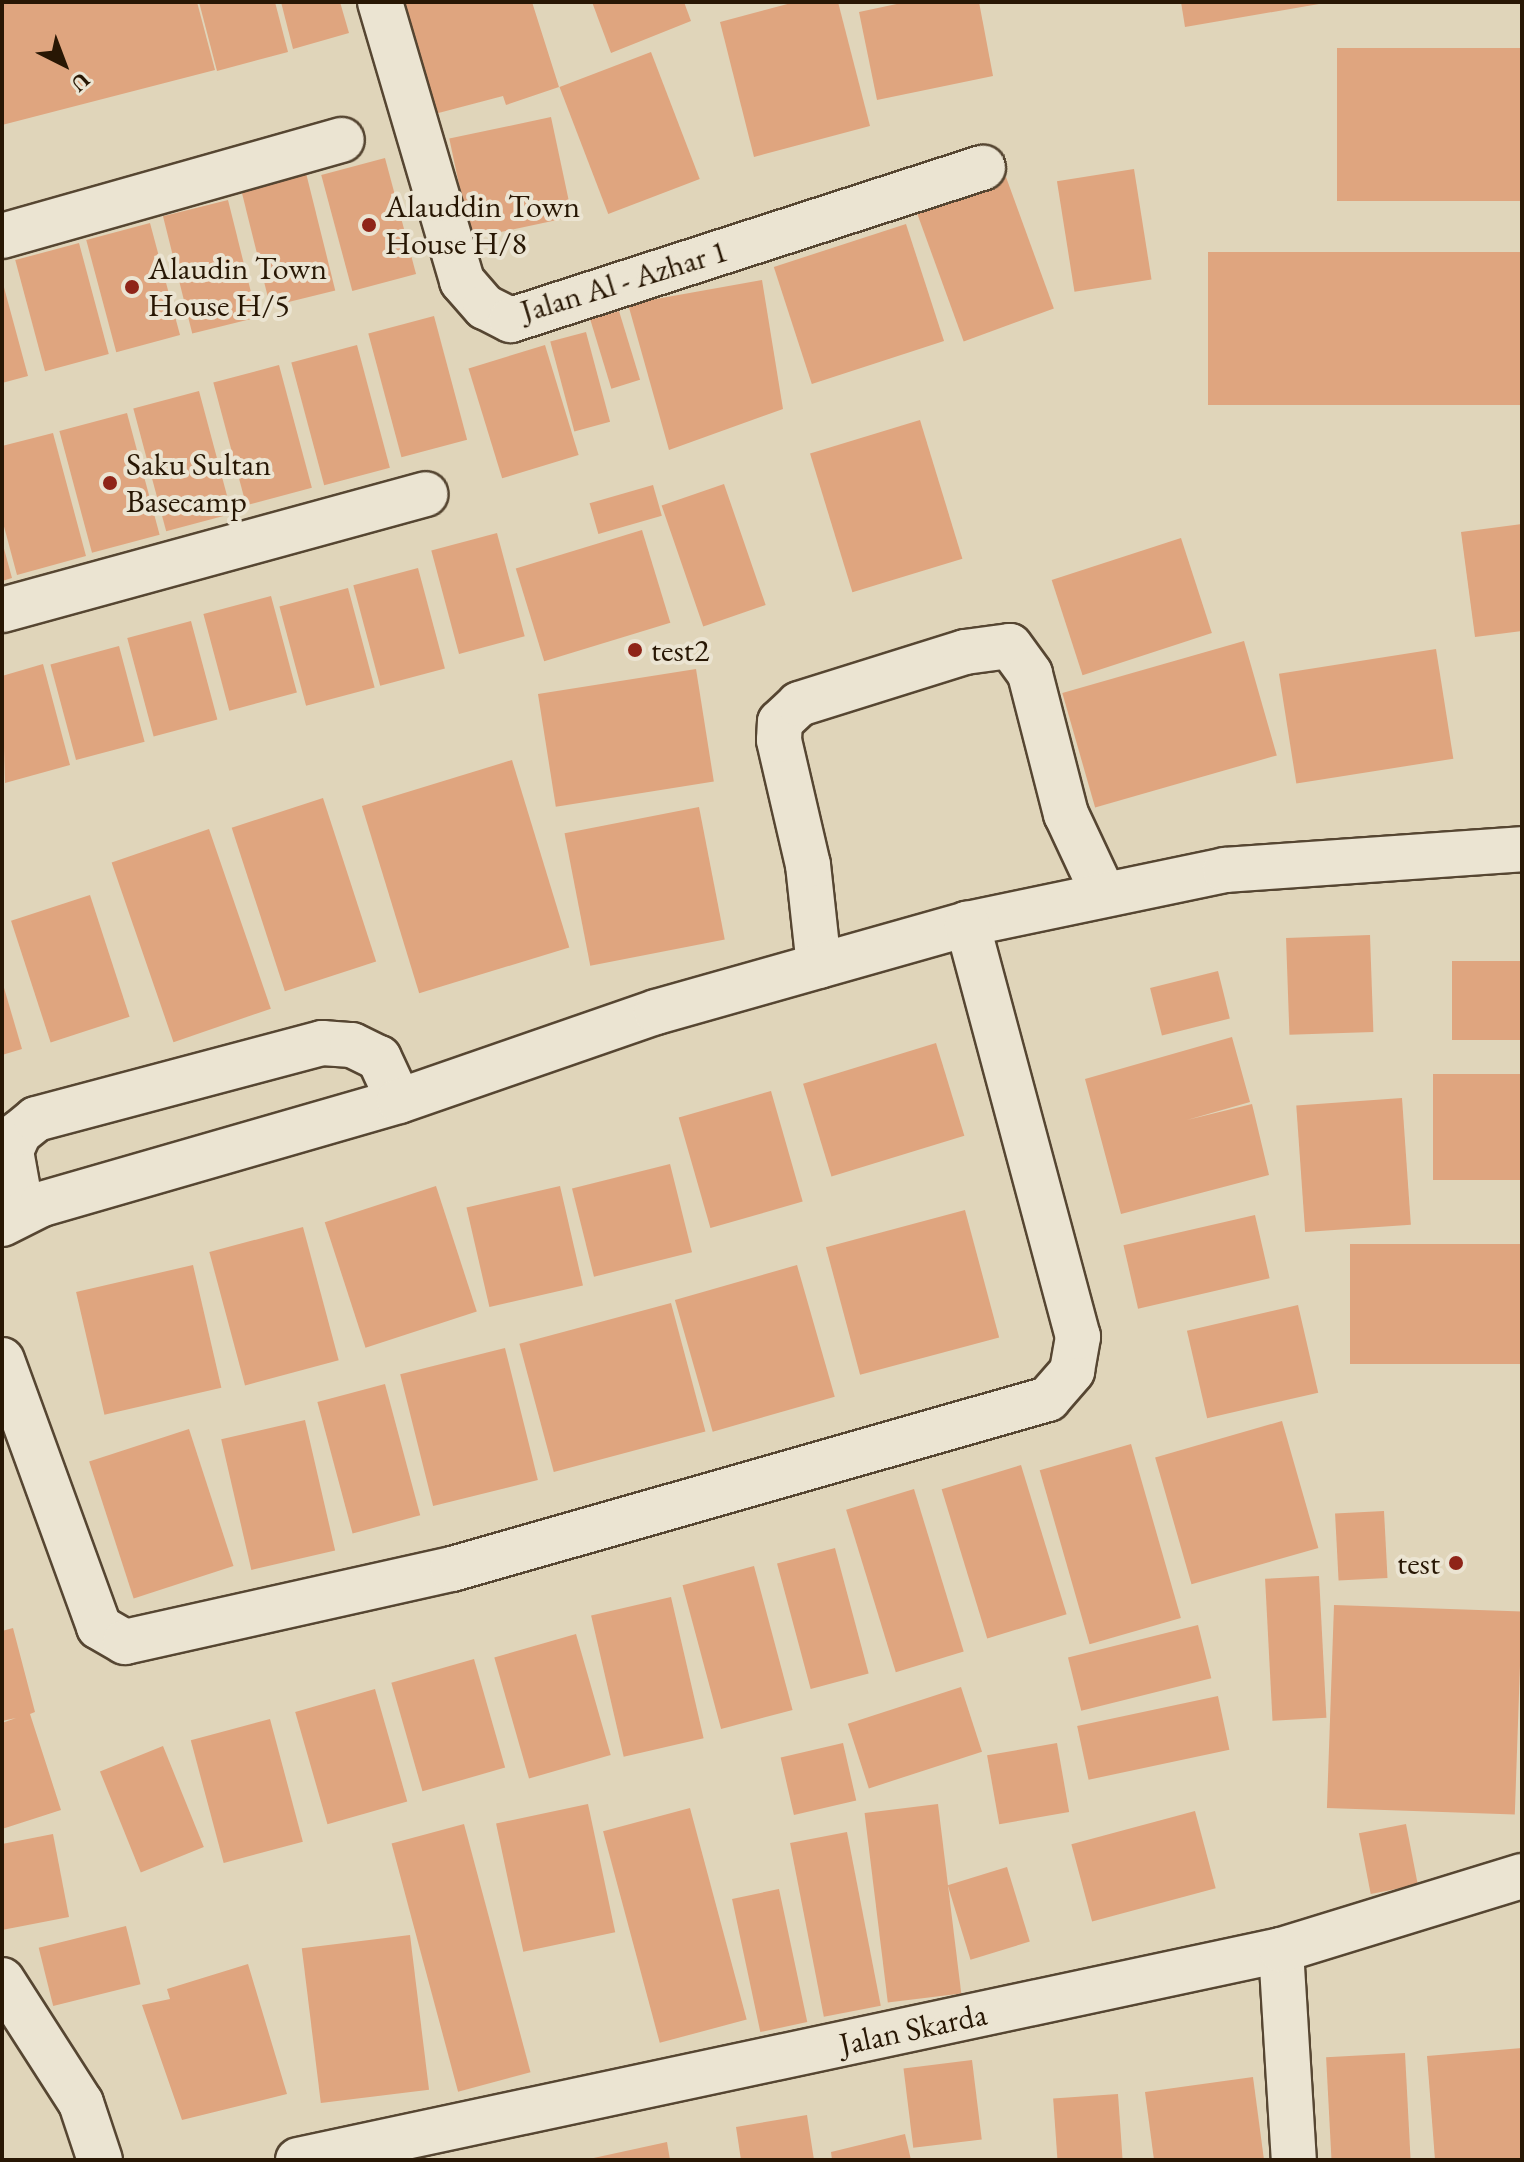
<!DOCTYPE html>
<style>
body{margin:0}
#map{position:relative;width:1524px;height:2162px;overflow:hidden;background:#e0d5ba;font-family:"EB Garamond",serif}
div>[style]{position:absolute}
.building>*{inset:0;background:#dfa57f;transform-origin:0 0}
.roads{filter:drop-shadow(2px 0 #564632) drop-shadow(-2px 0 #564632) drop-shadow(0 2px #564632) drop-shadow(0 -2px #564632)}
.minor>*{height:44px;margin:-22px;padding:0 22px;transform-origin:22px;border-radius:22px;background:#ebe4d2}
.dots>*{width:22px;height:22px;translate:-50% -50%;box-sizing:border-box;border:4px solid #ebe4d2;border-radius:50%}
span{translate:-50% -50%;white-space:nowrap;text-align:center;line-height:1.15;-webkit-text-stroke:8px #ebe4d2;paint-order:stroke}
.poi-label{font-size:32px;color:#281704}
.left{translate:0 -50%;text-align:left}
.right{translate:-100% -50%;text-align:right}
.street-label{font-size:32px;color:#281704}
.frame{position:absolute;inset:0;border:4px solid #281704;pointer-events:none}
.north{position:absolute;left:24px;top:24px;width:80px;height:80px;-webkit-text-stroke:6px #ebe4d2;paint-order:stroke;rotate:138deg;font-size:22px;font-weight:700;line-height:32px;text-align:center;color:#281704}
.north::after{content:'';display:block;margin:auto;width:28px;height:36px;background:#281704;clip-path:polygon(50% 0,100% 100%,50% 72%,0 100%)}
</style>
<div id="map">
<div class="building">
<i style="clip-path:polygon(2px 2px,197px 2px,215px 70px,2px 125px)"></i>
<i style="clip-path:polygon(199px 2px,275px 2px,288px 52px,217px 71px)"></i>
<i style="clip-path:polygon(281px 2px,340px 2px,349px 33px,293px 49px)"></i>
<i style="clip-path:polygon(397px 2px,532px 2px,559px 87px,506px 105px,503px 96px,427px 116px)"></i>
<i style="clip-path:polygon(592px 2px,684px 2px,691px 21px,611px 53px)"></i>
<i style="clip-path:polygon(795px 2px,838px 2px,870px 126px,754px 157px,720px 22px)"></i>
<i style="clip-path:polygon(906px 2px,979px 2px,993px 76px,877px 100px,859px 12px)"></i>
<i style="clip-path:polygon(1181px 2px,1319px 2px,1319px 4px,1185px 27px)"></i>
<i style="left:1522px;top:48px;width:153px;height:185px;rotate:90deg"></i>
<i style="left:651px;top:52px;width:136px;height:98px;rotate:69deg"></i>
<i style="left:551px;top:117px;width:102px;height:104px;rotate:78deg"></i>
<i style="left:385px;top:158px;width:120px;height:66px;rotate:75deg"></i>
<i style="left:1134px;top:169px;width:112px;height:78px;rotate:81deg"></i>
<i style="left:306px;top:173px;width:121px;height:67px;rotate:76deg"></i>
<i style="left:1006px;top:177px;width:140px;height:96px;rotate:70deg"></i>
<i style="left:228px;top:200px;width:121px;height:67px;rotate:76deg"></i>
<i style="left:150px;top:223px;width:116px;height:66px;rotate:75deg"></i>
<i style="left:906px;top:224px;width:123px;height:139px;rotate:72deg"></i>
<i style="left:79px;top:243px;width:115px;height:66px;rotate:75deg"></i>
<i style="left:1522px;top:252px;width:153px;height:314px;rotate:90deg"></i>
<i style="clip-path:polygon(2px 280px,28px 376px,2px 383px)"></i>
<i style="clip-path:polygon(762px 280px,783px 409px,669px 450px,628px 304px)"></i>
<i style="left:619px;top:311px;width:72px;height:30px;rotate:73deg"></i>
<i style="left:434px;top:316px;width:128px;height:68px;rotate:75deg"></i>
<i style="left:586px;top:332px;width:93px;height:37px;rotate:75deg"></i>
<i style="left:357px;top:345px;width:127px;height:68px;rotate:75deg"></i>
<i style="left:545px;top:345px;width:115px;height:80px;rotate:73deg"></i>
<i style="left:279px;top:365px;width:127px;height:68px;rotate:75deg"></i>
<i style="left:199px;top:391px;width:127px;height:68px;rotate:75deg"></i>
<i style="left:127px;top:413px;width:126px;height:70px;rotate:75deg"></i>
<i style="left:920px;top:420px;width:145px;height:115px;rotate:73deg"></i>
<i style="clip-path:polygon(53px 433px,86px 556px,17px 575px,2px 519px,2px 446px)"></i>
<i style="left:724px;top:484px;width:128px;height:66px;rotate:71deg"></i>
<i style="left:653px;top:485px;width:32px;height:66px;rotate:74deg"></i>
<i style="clip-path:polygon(1522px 524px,1522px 631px,1475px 637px,1461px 532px)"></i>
<i style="left:642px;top:530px;width:97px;height:132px;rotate:73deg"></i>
<i style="left:497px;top:533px;width:107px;height:68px;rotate:75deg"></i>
<i style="left:1181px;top:538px;width:100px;height:136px;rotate:72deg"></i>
<i style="clip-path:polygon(3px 545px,12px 578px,2px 581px,2px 546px)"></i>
<i style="left:418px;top:568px;width:104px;height:67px;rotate:75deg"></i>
<i style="left:348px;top:588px;width:103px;height:71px;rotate:75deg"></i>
<i style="left:271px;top:596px;width:100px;height:70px;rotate:75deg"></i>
<i style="left:191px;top:621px;width:102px;height:66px;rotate:75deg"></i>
<i style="left:1244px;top:641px;width:119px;height:189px;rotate:74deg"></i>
<i style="left:119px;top:646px;width:99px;height:71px;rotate:75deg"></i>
<i style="left:1436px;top:649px;width:111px;height:159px;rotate:81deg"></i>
<i style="clip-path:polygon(43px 664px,70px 765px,5px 783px,2px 676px)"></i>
<i style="left:696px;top:669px;width:114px;height:160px;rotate:81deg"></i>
<i style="left:512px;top:760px;width:196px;height:157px;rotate:73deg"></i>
<i style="left:323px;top:798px;width:172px;height:96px;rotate:72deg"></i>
<i style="left:699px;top:807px;width:135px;height:137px;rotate:79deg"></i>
<i style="left:209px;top:829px;width:190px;height:103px;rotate:71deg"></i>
<i style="left:90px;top:895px;width:128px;height:83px;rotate:72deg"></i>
<i style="left:1370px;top:935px;width:97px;height:84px;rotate:88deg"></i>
<i style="left:1452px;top:961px;width:70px;height:79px"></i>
<i style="left:1218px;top:971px;width:49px;height:70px;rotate:76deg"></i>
<i style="clip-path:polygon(2px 981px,22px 1049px,2px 1055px)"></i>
<i style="clip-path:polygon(1232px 1037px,1250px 1102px,1187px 1120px,1252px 1104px,1269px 1175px,1121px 1214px,1085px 1079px)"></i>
<i style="left:936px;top:1043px;width:97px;height:139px;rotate:73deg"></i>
<i style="left:1522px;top:1074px;width:106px;height:89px;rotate:90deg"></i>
<i style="left:771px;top:1091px;width:115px;height:96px;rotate:74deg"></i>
<i style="left:1402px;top:1098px;width:127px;height:106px;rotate:86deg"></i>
<i style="left:670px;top:1164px;width:91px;height:101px;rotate:76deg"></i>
<i style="left:436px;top:1186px;width:132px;height:117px;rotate:72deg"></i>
<i style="left:560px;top:1186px;width:102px;height:96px;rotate:77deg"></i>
<i style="left:965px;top:1210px;width:132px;height:144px;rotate:75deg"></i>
<i style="left:1255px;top:1215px;width:65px;height:135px;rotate:77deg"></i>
<i style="left:303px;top:1227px;width:138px;height:97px;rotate:75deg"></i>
<i style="left:1521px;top:1244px;width:120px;height:171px;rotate:90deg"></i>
<i style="left:193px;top:1265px;width:126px;height:120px;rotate:77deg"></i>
<i style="left:797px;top:1265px;width:137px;height:127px;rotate:74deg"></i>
<i style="left:671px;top:1303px;width:133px;height:157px;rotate:75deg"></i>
<i style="left:1298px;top:1305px;width:90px;height:114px;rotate:77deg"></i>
<i style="left:505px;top:1348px;width:136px;height:108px;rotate:76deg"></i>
<i style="left:385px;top:1384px;width:136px;height:70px;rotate:75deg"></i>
<i style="left:305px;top:1420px;width:134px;height:86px;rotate:77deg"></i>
<i style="left:1282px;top:1421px;width:132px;height:132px;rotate:74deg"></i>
<i style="left:189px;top:1429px;width:144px;height:105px;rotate:72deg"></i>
<i style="left:1131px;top:1444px;width:181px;height:95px;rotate:74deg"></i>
<i style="left:1021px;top:1465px;width:156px;height:83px;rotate:73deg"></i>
<i style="left:914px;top:1489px;width:170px;height:71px;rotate:73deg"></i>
<i style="left:1384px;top:1511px;width:67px;height:49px;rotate:87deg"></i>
<i style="left:835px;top:1548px;width:130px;height:60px;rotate:75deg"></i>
<i style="left:754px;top:1566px;width:149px;height:74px;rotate:75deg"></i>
<i style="left:1319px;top:1576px;width:142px;height:54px;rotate:87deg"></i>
<i style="left:671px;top:1597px;width:145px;height:82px;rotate:77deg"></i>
<i style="left:1334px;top:1605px;width:188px;height:203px;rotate:2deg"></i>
<i style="left:1198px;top:1625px;width:55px;height:134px;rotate:76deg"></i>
<i style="clip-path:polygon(13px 1628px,35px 1712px,30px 1714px,61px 1810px,2px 1829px,2px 1723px,16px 1718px,2px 1721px,2px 1631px)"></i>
<i style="left:576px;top:1634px;width:126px;height:85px;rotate:74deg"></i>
<i style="left:474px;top:1659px;width:113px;height:86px;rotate:74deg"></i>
<i style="left:961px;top:1687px;width:68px;height:119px;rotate:72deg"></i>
<i style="left:375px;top:1689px;width:117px;height:83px;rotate:74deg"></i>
<i style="left:1218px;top:1696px;width:55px;height:144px;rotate:78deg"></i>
<i style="left:270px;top:1719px;width:127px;height:82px;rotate:75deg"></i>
<i style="left:843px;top:1743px;width:59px;height:64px;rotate:77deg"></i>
<i style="left:1057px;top:1743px;width:70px;height:71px;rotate:80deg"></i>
<i style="left:163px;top:1746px;width:109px;height:68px;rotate:68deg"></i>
<i style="left:588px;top:1804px;width:131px;height:94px;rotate:78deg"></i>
<i style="left:938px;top:1804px;width:191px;height:74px;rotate:83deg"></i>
<i style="left:690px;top:1808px;width:219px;height:90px;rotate:75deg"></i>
<i style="left:1195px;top:1811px;width:80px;height:128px;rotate:75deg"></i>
<i style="left:464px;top:1824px;width:257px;height:75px;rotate:75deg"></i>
<i style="left:1406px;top:1824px;width:62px;height:48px;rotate:79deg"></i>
<i style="left:847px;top:1832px;width:177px;height:58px;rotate:79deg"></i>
<i style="clip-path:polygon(53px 1834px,69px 1917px,2px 1930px,2px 1844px)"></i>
<i style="left:1007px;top:1867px;width:78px;height:62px;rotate:73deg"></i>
<i style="left:779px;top:1889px;width:136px;height:48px;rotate:78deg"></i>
<i style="left:126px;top:1926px;width:60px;height:90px;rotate:76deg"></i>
<i style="left:410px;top:1935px;width:156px;height:109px;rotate:83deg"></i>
<i style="clip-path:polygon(248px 1964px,287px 2094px,182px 2120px,142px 2005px,170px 1999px,167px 1989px)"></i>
<i style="clip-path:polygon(1522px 2048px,1522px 2160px,1435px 2160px,1427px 2056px)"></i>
<i style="left:1405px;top:2053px;width:107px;height:79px;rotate:87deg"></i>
<i style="left:972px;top:2060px;width:80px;height:69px;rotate:83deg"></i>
<i style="clip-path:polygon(1253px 2077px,1264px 2160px,1154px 2160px,1145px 2092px)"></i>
<i style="left:1118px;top:2094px;width:66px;height:65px;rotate:86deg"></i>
<i style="clip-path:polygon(807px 2115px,814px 2160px,741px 2160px,736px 2127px)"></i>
<i style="clip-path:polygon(905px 2134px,911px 2160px,832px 2160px,831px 2152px)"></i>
<i style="clip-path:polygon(667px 2142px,670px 2160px,589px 2160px,589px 2159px)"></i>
</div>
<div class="roads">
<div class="minor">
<i style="left:380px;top:2px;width:291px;rotate:73.6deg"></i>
<i style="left:462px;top:281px;width:35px;rotate:49deg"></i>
<i style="left:485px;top:307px;width:29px;rotate:27deg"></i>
<i style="left:511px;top:320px;width:496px;rotate:-17.9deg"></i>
<i style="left:2px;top:236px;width:353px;rotate:-15.8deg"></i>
<i style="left:2px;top:610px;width:439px;rotate:-15.3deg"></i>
<i style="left:819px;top:966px;width:102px;rotate:-96.2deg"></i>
<i style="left:808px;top:865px;width:128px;rotate:-103.1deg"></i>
<i style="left:779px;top:740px;width:18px;rotate:-87deg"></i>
<i style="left:780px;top:722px;width:26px;rotate:-43deg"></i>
<i style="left:799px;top:704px;width:174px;rotate:-17.4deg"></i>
<i style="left:965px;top:652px;width:45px;rotate:-7.6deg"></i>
<i style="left:1010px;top:646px;width:34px;rotate:54deg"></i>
<i style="left:1030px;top:674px;width:145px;rotate:75.6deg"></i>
<i style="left:1066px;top:814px;width:89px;rotate:64.9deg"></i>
<i style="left:22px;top:1212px;width:62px;rotate:-100.2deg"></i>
<i style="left:11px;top:1151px;width:20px;rotate:-66deg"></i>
<i style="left:19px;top:1133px;width:22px;rotate:-39deg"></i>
<i style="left:36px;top:1119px;width:296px;rotate:-14.9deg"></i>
<i style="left:322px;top:1043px;width:30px;rotate:4deg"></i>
<i style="left:352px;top:1045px;width:30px;rotate:26deg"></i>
<i style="left:379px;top:1058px;width:47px;rotate:65.1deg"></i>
<i style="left:2px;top:1224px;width:45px;rotate:-26.6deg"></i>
<i style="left:42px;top:1204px;width:372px;rotate:-16.1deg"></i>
<i style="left:399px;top:1101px;width:272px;rotate:-19.1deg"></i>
<i style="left:656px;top:1012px;width:323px;rotate:-15.8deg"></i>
<i style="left:967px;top:924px;width:264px;rotate:-11.8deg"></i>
<i style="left:1225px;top:870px;width:298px;rotate:-4deg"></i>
<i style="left:2px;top:1360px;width:284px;rotate:70deg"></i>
<i style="left:99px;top:1627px;width:30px;rotate:30deg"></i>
<i style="left:125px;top:1642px;width:335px;rotate:-12.6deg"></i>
<i style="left:452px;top:1569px;width:620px;rotate:-15.92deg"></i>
<i style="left:1048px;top:1399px;width:37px;rotate:-49deg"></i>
<i style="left:1072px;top:1371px;width:35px;rotate:-80deg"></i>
<i style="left:1078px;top:1337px;width:428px;rotate:-105deg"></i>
<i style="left:1281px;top:1950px;width:210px;rotate:86.5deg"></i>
<i style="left:2px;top:1980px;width:146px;rotate:57.3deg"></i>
<i style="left:81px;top:2103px;width:60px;rotate:71.6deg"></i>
<i style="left:298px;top:2160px;width:1005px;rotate:-12.06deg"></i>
<i style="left:1281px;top:1950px;width:252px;rotate:-17.1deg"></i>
</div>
</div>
<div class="dots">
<i style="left:369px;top:225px;background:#8f2418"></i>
<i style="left:132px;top:287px;background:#8f2418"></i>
<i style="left:110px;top:483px;background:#8f2418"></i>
<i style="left:635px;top:650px;background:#8f2418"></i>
<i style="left:1456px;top:1563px;background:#8f2418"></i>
</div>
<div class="poi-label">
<span class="left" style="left:385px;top:225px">Alauddin Town<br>House H/8</span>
<span class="left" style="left:148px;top:287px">Alaudin Town<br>House H/5</span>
<span class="left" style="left:126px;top:483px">Saku Sultan<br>Basecamp</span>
<span class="left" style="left:651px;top:650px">test2</span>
<span class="right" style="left:1440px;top:1563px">test</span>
</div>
<div class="street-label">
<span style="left:624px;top:281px;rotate:-17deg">Jalan Al - Azhar 1</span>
<span style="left:913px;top:2029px;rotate:-12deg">Jalan Skarda</span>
</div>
<div class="frame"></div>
<div class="north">U</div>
</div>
